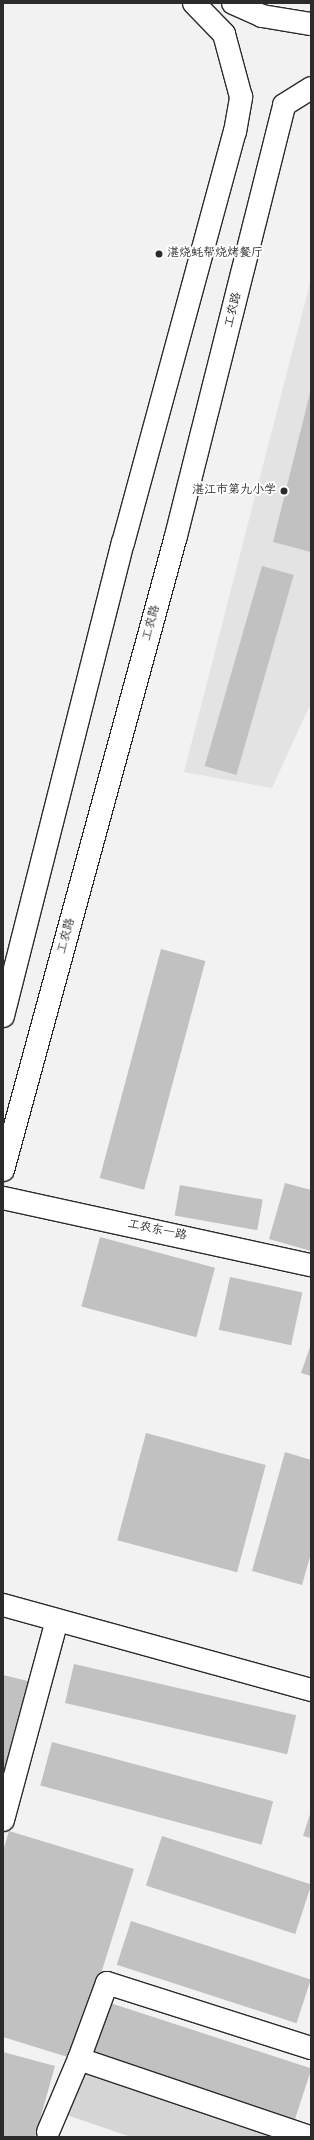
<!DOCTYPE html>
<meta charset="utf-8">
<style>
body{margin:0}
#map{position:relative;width:314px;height:2140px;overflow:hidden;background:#f2f2f2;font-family:Dekko,"LXGW WenKai TC",sans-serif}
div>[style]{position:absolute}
.built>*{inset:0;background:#e3e3e3}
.green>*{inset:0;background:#d5d5d5}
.building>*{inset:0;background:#c1c1c1;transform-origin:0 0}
.roads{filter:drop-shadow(1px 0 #2b2b2b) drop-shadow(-1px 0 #2b2b2b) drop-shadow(0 1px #2b2b2b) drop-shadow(0 -1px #2b2b2b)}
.street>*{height:22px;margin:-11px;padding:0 11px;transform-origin:11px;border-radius:11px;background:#fff}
.secondary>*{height:22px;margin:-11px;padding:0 11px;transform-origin:11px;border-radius:11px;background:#fff}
.primary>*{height:22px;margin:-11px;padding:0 11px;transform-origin:11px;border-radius:11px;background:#fff}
.dots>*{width:11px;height:11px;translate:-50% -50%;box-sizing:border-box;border:2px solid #fff;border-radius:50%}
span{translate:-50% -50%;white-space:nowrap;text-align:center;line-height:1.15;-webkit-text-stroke:4px #fff;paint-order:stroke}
.poi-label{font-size:12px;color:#2b2b2b}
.left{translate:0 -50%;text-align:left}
.right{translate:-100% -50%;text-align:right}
.street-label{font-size:12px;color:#2b2b2b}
.frame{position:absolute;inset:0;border:4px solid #2b2b2b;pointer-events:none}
</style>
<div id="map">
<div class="built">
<i style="clip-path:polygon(311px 279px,311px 703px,272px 788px,184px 772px)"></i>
</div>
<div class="green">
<i style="clip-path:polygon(81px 2066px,285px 2137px,131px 2137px,64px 2114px)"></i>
</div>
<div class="building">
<i style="clip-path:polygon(310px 393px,311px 393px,311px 552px,273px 542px)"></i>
<i style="left:262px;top:566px;width:33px;height:208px;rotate:16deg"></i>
<i style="left:161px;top:949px;width:46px;height:237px;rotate:15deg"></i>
<i style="clip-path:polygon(285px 1183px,311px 1190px,311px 1251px,269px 1239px)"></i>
<i style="left:180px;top:1185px;width:84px;height:31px;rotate:10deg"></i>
<i style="left:100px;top:1237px;width:119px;height:72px;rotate:15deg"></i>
<i style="left:230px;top:1277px;width:74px;height:54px;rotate:12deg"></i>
<i style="clip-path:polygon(311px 1344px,311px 1376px,301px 1373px)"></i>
<i style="left:146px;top:1433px;width:124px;height:111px;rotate:15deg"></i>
<i style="clip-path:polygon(285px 1452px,311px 1460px,311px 1553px,302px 1585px,252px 1571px)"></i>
<i style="left:74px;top:1664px;width:228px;height:40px;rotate:13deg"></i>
<i style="clip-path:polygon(3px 1675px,32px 1682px,3px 1794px)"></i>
<i style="left:52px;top:1742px;width:229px;height:45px;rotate:15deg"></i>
<i style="clip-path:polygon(311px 1811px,311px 1838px,303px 1836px)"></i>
<i style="clip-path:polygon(9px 1831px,134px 1869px,74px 2059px,3px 2037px,3px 1851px)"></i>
<i style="left:162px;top:1836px;width:157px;height:52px;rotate:18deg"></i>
<i style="left:131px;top:1921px;width:189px;height:46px;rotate:18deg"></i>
<i style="left:107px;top:2002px;width:215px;height:56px;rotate:18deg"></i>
<i style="clip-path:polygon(3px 2052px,55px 2066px,35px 2137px,3px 2137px)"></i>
</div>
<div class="roads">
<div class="street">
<i style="left:3px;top:1198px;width:315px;rotate:12.3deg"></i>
<i style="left:3px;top:1605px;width:320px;rotate:15.4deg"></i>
<i style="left:3px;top:1820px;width:207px;rotate:-74.9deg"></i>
<i style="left:79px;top:2059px;width:81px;rotate:-69.8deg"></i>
<i style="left:107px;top:1983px;width:214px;rotate:17.7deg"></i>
<i style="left:48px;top:2132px;width:79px;rotate:-67deg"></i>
<i style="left:79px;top:2059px;width:244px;rotate:18.7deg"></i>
</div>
<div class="secondary">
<i style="left:3px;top:1016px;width:488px;rotate:-75.8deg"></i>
<i style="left:123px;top:543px;width:426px;rotate:-74.8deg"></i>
<i style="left:235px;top:132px;width:36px;rotate:-80deg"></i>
<i style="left:241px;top:97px;width:65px;rotate:-105.1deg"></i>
<i style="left:224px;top:34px;width:43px;rotate:-134.1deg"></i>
<i style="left:3px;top:1170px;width:657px;rotate:-74.74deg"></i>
<i style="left:176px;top:536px;width:444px;rotate:-75.9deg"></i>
<i style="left:284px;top:105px;width:32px;rotate:-32deg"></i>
</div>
<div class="primary">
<i style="left:233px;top:3px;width:32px;rotate:24deg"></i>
<i style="left:262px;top:16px;width:50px;rotate:9.3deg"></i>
</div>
</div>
<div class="dots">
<i style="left:159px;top:254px;background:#2b2b2b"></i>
<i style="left:284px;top:491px;background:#2b2b2b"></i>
</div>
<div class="poi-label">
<span class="left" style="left:167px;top:254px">湛烧蚝帮烧烤餐厅</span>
<span class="right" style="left:276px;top:491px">湛江市第九小学</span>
</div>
<div class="street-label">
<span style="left:234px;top:310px;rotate:-76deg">工农路</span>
<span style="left:152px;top:623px;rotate:-75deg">工农路</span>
<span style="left:67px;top:936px;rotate:-75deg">工农路</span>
<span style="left:157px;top:1231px;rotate:12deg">工农东一路</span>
</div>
<div class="frame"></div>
</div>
